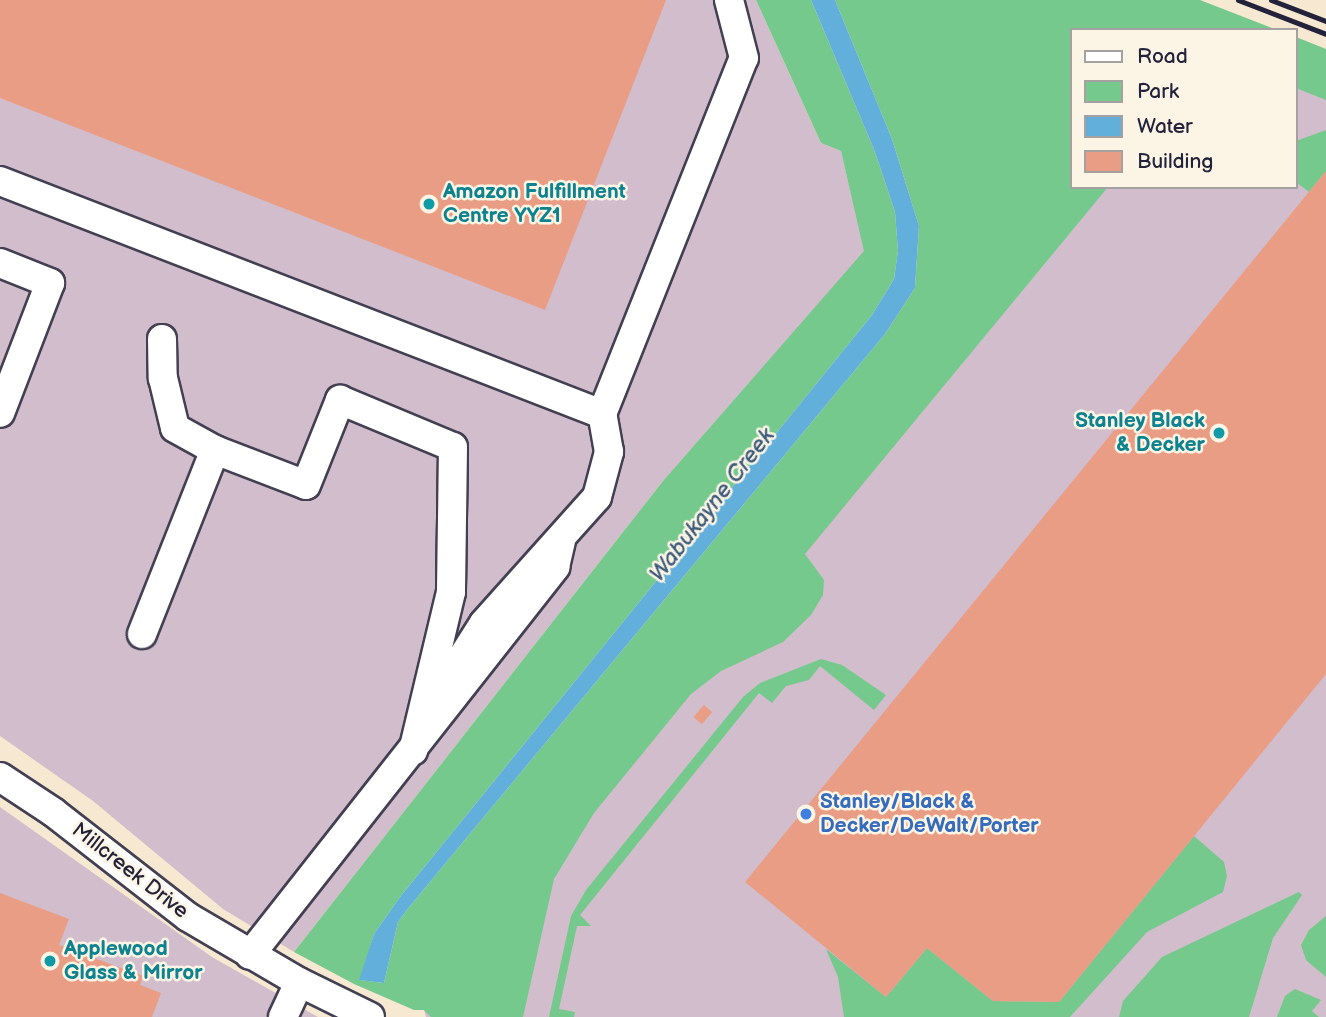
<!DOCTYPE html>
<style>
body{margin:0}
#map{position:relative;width:1326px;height:1017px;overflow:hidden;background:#f7e9d1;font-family:"Balsamiq Sans",sans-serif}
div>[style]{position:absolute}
.industrial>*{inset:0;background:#d1bdcb}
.green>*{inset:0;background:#75c98c}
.water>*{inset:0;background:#63afdc}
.building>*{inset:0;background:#ea9d85;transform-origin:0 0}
.roads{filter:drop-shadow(2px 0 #424052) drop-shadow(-2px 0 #424052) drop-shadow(0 2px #424052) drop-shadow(0 -2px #424052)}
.minor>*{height:28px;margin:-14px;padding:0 14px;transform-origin:14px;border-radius:14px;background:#fff}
.rail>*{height:5px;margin:-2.5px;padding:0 2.5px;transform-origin:2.5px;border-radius:2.5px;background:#22223b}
.dots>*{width:19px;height:19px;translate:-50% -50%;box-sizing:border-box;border:4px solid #fcf5e5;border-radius:50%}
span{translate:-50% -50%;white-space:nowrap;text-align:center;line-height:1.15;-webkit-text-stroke:5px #fcf5e5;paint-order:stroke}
.culture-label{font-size:21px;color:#0d838f;font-weight:700}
.left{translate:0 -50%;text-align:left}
.right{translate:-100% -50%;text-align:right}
.shop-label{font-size:21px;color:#366cbe;font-weight:700}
.street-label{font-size:21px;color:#22223b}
.water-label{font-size:23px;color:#3c5a7b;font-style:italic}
.legend{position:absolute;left:1070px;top:28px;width:228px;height:161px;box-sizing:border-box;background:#fcf5e5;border:2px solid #a5a1a1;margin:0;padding:9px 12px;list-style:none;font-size:21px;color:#22223b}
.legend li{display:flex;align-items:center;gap:14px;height:35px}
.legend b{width:35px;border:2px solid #a5a1a1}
</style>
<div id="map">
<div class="industrial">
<i style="clip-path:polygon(0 0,756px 0,821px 143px,841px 151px,865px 251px,663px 481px,294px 952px,223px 909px,93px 801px,0 736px)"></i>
<i style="clip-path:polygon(1296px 61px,1326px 72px,1326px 1017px,426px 1017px,424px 1010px,1072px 187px,1296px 187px)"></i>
<i style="clip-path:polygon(0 807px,212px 957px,318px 1017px,0 1017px)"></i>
</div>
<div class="green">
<i style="clip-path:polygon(756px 0,811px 0,875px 152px,895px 212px,898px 251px,894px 279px,872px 315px,400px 897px,374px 934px,360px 980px,384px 983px,398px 922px,410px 906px,885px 334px,915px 288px,919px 226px,892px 139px,835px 0,1200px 0,1277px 30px,1072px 30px,1072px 187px,1108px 187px,805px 554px,824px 580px,823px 595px,811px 615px,783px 642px,721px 671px,691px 694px,594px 813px,554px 879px,523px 1017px,431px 1017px,424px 1010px,414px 1010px,354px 984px,294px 952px,663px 481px,864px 251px,841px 151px,821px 143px)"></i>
<i style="clip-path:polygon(1296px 37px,1326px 49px,1326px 100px,1296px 88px)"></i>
<i style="clip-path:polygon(1326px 130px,1326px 171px,1309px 192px,1296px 182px,1296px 141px)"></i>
<i style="clip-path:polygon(821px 659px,842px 665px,886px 695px,874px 710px,820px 666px,809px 680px,786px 686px,772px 703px,759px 693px,580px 915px,591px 926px,577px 926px,559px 1009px,575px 1012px,574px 1017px,549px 1017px,571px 916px,586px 890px,743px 697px,760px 683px)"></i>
<i style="clip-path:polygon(1194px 836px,1224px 862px,1227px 876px,1223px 892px,1147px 932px,1070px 1017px,844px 1017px,838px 977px,826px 949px,886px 997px,927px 948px,993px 1001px,1059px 1002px)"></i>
<i style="clip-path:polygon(1299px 892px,1302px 895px,1273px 938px,1249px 1017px,1119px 1017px,1123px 1001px,1162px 957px)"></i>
<i style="clip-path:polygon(1326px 916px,1326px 977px,1306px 960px,1301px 945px,1309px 930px)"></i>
<i style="clip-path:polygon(1295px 989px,1321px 1000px,1312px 1011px,1319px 1017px,1277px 1017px,1285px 996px)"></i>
</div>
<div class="water">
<i style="clip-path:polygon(811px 0,835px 0,892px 139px,919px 226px,915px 288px,885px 334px,410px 906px,398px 922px,384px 983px,359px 980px,374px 934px,400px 897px,872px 315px,894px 279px,898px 251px,895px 212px,875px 152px)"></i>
</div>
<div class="building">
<i style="clip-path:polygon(0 0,666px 0,545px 310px,0 98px)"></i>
<i style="clip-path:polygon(1326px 171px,1326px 674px,1059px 1002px,993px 1001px,927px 948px,886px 997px,745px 882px)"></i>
<i style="left:704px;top:705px;width:11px;height:16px;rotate:41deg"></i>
<i style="clip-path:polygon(0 893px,69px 919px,59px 945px,143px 976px,140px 985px,161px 993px,152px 1017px,0 1017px)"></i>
</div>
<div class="roads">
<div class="minor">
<i style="left:0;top:181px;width:646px;rotate:21.16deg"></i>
<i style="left:602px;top:414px;width:383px;rotate:-68.3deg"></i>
<i style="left:744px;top:58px;width:60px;rotate:-104.5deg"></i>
<i style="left:0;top:263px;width:54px;rotate:21.8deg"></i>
<i style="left:50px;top:283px;width:139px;rotate:111deg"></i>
<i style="left:162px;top:339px;width:39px;rotate:89deg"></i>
<i style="left:163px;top:378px;width:51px;rotate:76.5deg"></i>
<i style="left:175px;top:428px;width:46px;rotate:28.8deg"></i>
<i style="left:215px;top:450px;width:97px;rotate:21deg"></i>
<i style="left:306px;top:485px;width:92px;rotate:-68.2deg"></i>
<i style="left:340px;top:400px;width:122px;rotate:22.6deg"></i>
<i style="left:453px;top:447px;width:145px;rotate:90.8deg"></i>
<i style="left:451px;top:592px;width:163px;rotate:103.4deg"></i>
<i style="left:142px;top:634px;width:198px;rotate:-68.4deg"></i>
<i style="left:439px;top:694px;width:84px;rotate:-57.6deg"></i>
<i style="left:484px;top:623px;width:169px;rotate:-48.1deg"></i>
<i style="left:597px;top:497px;width:47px;rotate:-75.1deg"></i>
<i style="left:609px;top:452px;width:39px;rotate:-100deg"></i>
<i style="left:0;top:777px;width:64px;rotate:33.4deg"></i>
<i style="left:53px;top:812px;width:171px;rotate:37.9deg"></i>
<i style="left:188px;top:917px;width:129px;rotate:30.4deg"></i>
<i style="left:299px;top:982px;width:79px;rotate:26.2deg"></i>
<i style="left:250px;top:955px;width:494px;rotate:-51.8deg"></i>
<i style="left:555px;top:567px;width:26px;rotate:-77deg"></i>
<i style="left:283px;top:1017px;width:38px;rotate:-65deg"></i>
</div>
</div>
<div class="rail">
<i style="left:1238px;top:0;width:94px;rotate:21.1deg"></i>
<i style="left:1271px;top:0;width:59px;rotate:20.9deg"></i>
</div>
<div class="dots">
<i style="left:429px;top:204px;background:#0f9aa8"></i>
<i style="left:1219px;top:433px;background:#0f9aa8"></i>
<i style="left:806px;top:814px;background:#3f7fe0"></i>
<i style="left:50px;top:961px;background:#0f9aa8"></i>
</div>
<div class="culture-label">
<span class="left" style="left:443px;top:204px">Amazon Fulfillment<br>Centre YYZ1</span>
<span class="right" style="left:1205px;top:433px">Stanley Black<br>&amp; Decker</span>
<span class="left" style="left:64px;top:961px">Applewood<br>Glass &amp; Mirror</span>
</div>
<div class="shop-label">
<span class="left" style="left:820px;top:814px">Stanley/Black &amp;<br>Decker/DeWalt/Porter</span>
</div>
<div class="street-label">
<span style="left:130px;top:871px;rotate:38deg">Millcreek Drive</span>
</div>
<div class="water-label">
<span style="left:712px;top:505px;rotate:-52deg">Wabukayne Creek</span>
</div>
<ul class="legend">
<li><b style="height:9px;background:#fff"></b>Road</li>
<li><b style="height:19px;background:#75c98c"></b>Park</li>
<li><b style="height:19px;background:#63afdc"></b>Water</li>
<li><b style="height:19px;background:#ea9d85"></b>Building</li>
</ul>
</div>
